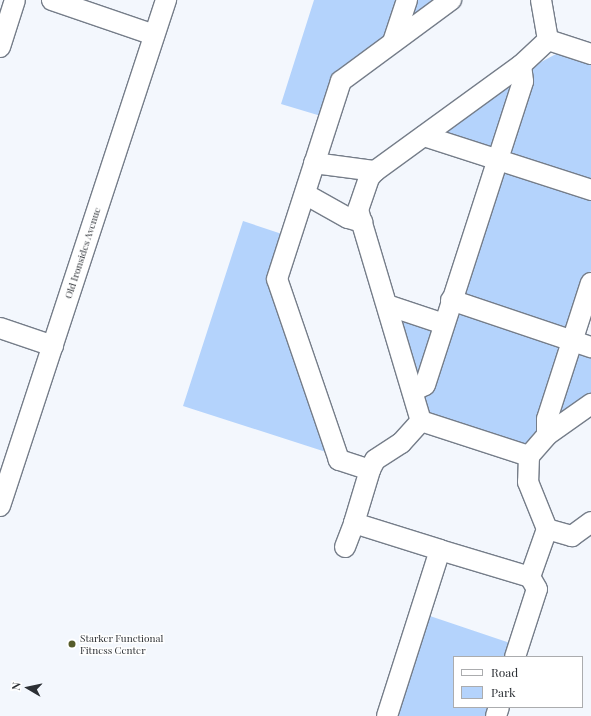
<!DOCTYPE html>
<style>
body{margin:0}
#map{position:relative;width:591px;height:716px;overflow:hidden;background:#f3f7fd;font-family:"Playfair Display",serif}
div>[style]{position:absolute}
.green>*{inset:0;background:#b4d3fc}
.roads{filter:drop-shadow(1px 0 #757d89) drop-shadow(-1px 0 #757d89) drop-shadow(0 1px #757d89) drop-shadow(0 -1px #757d89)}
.minor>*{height:20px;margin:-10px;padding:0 10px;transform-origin:10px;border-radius:10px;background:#fff}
.dots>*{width:11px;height:11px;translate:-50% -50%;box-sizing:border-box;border:2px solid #fff;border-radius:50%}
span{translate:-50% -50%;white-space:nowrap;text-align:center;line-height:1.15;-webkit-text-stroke:3px #fff;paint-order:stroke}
.street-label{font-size:10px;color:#2c3035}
.poi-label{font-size:10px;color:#2c3035}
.left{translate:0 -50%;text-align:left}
.legend{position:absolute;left:453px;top:656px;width:130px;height:52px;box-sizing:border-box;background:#fff;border:1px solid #abacae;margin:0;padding:5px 7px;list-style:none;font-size:12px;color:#2c3035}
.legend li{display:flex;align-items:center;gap:8px;height:20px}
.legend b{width:20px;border:1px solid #abacae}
.north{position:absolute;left:8px;top:668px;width:40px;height:40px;-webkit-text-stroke:3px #fff;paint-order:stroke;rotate:279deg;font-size:11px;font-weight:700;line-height:16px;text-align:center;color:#2c3035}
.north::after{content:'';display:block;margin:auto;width:14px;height:18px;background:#2c3035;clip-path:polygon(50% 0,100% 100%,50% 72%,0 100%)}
</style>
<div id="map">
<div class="green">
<i style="clip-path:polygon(314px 0,443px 0,336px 80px,321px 116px,281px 104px)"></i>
<i style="clip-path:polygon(556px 54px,591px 63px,591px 270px,567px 344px,591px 352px,591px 400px,526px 445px,432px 416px,427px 409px,397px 315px,448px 330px,505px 158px,438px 134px,513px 77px)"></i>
<i style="clip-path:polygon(243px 221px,285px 235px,272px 276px,326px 452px,183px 406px)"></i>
<i style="clip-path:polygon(427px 615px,513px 644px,511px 657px,454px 657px,454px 707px,495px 707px,492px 716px,391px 716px)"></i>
</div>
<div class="roads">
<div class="minor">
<i style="left:52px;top:0;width:108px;rotate:18.9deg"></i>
<i style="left:541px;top:0;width:41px;rotate:80.1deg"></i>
<i style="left:393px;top:42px;width:44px;rotate:-71.6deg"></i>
<i style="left:0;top:47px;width:49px;rotate:-72.3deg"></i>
<i style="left:591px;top:54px;width:45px;rotate:-162deg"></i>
<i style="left:548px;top:40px;width:37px;rotate:137deg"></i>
<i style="left:521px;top:65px;width:180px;rotate:144deg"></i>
<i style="left:375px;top:171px;width:9px;rotate:131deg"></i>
<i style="left:369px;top:178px;width:34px;rotate:109deg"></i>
<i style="left:358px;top:210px;width:220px;rotate:73.4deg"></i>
<i style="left:421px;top:421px;width:114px;rotate:18deg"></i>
<i style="left:529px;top:456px;width:28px;rotate:-49deg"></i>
<i style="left:547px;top:435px;width:54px;rotate:-35.2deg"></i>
<i style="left:424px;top:136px;width:176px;rotate:17.9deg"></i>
<i style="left:314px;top:163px;width:62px;rotate:7.5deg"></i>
<i style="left:305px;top:194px;width:49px;rotate:29.2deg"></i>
<i style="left:348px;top:218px;width:15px;rotate:16deg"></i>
<i style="left:451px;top:300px;width:148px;rotate:18.6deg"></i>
<i style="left:387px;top:305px;width:60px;rotate:18.4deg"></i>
<i style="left:0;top:328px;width:56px;rotate:18.8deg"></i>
<i style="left:413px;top:391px;width:13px;rotate:-27deg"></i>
<i style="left:425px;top:385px;width:319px;rotate:-72.1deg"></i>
<i style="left:523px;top:81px;width:16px;rotate:-97deg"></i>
<i style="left:421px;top:421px;width:30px;rotate:132deg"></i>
<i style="left:401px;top:443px;width:31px;rotate:147deg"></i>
<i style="left:375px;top:460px;width:11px;rotate:117deg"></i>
<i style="left:370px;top:470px;width:33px;rotate:-162deg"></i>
<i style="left:339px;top:460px;width:191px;rotate:-108.9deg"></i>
<i style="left:277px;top:279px;width:208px;rotate:-72.1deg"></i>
<i style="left:341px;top:81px;width:137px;rotate:-36.4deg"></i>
<i style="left:547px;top:435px;width:16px;rotate:-90deg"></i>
<i style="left:547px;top:419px;width:143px;rotate:-72.1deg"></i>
<i style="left:529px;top:456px;width:26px;rotate:92deg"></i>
<i style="left:528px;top:482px;width:51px;rotate:68deg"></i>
<i style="left:547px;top:529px;width:26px;rotate:16deg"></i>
<i style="left:572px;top:536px;width:24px;rotate:-36deg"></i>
<i style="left:370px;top:470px;width:55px;rotate:106.8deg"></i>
<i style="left:354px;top:523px;width:90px;rotate:17.4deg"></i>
<i style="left:0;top:506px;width:533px;rotate:-71.84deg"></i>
<i style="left:345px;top:547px;width:26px;rotate:-69deg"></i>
<i style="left:515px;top:657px;width:71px;rotate:-72.1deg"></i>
<i style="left:537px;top:589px;width:14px;rotate:-120deg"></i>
<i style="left:387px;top:716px;width:174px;rotate:-72.3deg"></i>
<i style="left:440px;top:550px;width:94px;rotate:16.7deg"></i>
<i style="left:530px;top:577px;width:51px;rotate:-70.5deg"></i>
<i style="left:496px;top:716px;width:9px;rotate:-72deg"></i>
</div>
</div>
<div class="dots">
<i style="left:72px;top:644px;background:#565c2a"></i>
</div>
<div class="street-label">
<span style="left:83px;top:253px;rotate:-72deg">Old Ironsides Avenue</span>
</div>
<div class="poi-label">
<span class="left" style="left:80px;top:644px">Starker Functional<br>Fitness Center</span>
</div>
<ul class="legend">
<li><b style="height:5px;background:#fff"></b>Road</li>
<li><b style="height:11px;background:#b4d3fc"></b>Park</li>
</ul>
<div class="north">N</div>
</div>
